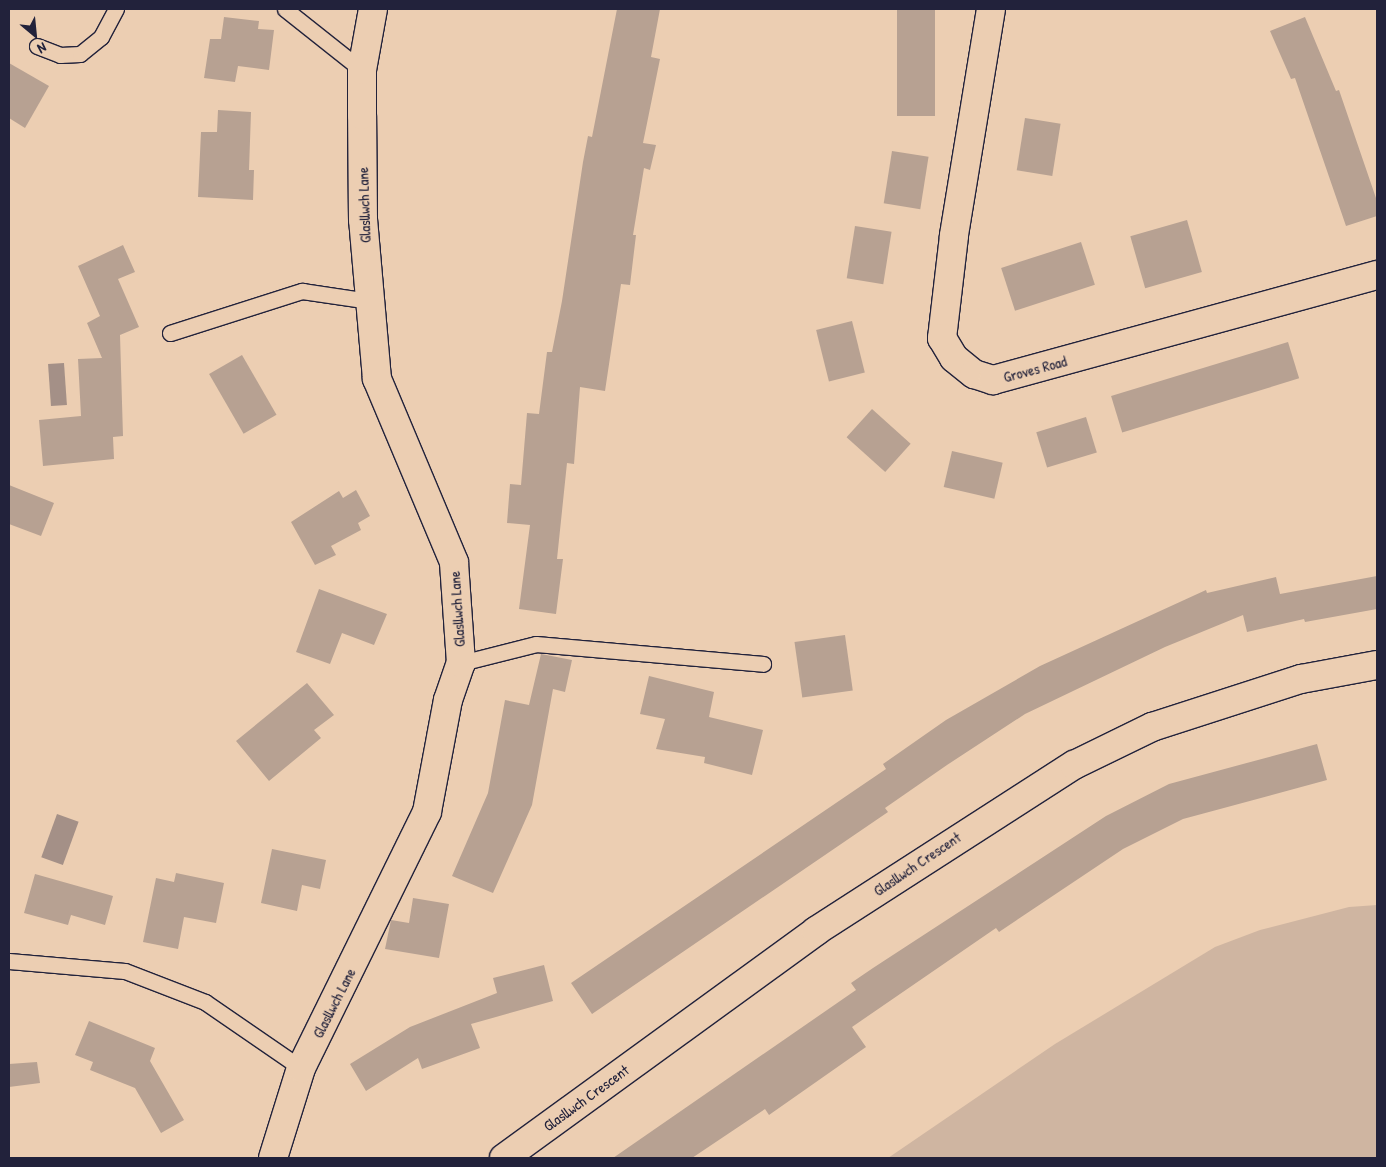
<!DOCTYPE html>
<style>
body{margin:0}
#map{position:relative;width:1386px;height:1167px;overflow:hidden;background:#ecceb2;font-family:"Patrick Hand",sans-serif}
div>[style]{position:absolute}
.green>*{inset:0;background:#cfb5a1}
.water>*{inset:0;background:#a49087;transform-origin:0 0}
.building>*{inset:0;background:#b7a192;transform-origin:0 0}
.roads{filter:drop-shadow(1px 0 #22223b) drop-shadow(-1px 0 #22223b) drop-shadow(0 1px #22223b) drop-shadow(0 -1px #22223b)}
.lane>*{height:15px;margin:-7.5px;padding:0 7.5px;transform-origin:7.5px;border-radius:7.5px;background:#ecceb2}
.street>*{height:28px;margin:-14px;padding:0 14px;transform-origin:14px;border-radius:14px;background:#ecceb2}
.secondary>*{height:28px;margin:-14px;padding:0 14px;transform-origin:14px;border-radius:14px;background:#ecceb2}
span{translate:-50% -50%;white-space:nowrap;text-align:center;line-height:1.15;-webkit-text-stroke:4px #ecceb2;paint-order:stroke}
.street-label{font-size:15px;color:#22223b}
.frame{position:absolute;inset:0;border:10px solid #22223b;pointer-events:none}
.north{position:absolute;left:10px;top:10px;width:50px;height:50px;-webkit-text-stroke:4px #ecceb2;paint-order:stroke;rotate:152deg;font-size:14px;font-weight:700;line-height:20px;text-align:center;color:#22223b}
.north::after{content:'';display:block;margin:auto;width:18px;height:22px;background:#22223b;clip-path:polygon(50% 0,100% 100%,50% 72%,0 100%)}
</style>
<div id="map">
<div class="green">
<i style="clip-path:polygon(1377px 905px,1377px 1158px,888px 1158px,1055px 1044px,1215px 947px,1260px 930px,1349px 907px)"></i>
</div>
<div class="water">
<i style="left:64px;top:363px;width:42px;height:16px;rotate:86deg"></i>
<i style="left:57px;top:814px;width:23px;height:46px;rotate:20deg"></i>
</div>
<div class="building">
<i style="clip-path:polygon(617px 9px,660px 9px,651px 57px,660px 59px,643px 143px,656px 145px,650px 170px,644px 168px,633px 235px,636px 235px,630px 285px,621px 284px,605px 391px,580px 387px,574px 464px,567px 463px,557px 559px,563px 559px,556px 614px,519px 609px,530px 525px,507px 523px,510px 484px,521px 485px,527px 413px,539px 414px,547px 352px,552px 352px,562px 301px,583px 162px,588px 136px,592px 137px)"></i>
<i style="left:897px;top:9px;width:38px;height:107px"></i>
<i style="clip-path:polygon(224px 17px,259px 21px,258px 29px,274px 30px,269px 70px,238px 66px,235px 82px,204px 78px,210px 39px,221px 39px)"></i>
<i style="clip-path:polygon(1305px 17px,1336px 91px,1339px 90px,1377px 201px,1377px 216px,1346px 226px,1295px 78px,1291px 79px,1270px 31px)"></i>
<i style="clip-path:polygon(9px 63px,49px 86px,25px 128px,9px 118px)"></i>
<i style="clip-path:polygon(218px 110px,251px 112px,249px 170px,254px 170px,253px 200px,198px 197px,201px 132px,217px 132px)"></i>
<i style="left:1025px;top:118px;width:36px;height:53px;rotate:9deg"></i>
<i style="left:892px;top:151px;width:37px;height:53px;rotate:9deg"></i>
<i style="left:1187px;top:220px;width:54px;height:59px;rotate:74deg"></i>
<i style="left:855px;top:226px;width:37px;height:53px;rotate:9deg"></i>
<i style="left:1081px;top:242px;width:45px;height:84px;rotate:72deg"></i>
<i style="clip-path:polygon(123px 245px,135px 272px,118px 279px,139px 327px,120px 335px,123px 436px,113px 437px,114px 459px,43px 466px,39px 420px,81px 416px,78px 359px,102px 358px,87px 323px,100px 316px,78px 266px)"></i>
<i style="left:852px;top:321px;width:53px;height:37px;rotate:76deg"></i>
<i style="left:1288px;top:342px;width:38px;height:185px;rotate:73deg"></i>
<i style="left:242px;top:355px;width:69px;height:38px;rotate:60deg"></i>
<i style="left:872px;top:409px;width:52px;height:38px;rotate:42deg"></i>
<i style="left:1086px;top:417px;width:37px;height:52px;rotate:73deg"></i>
<i style="left:952px;top:451px;width:52px;height:37px;rotate:13deg"></i>
<i style="clip-path:polygon(9px 485px,54px 503px,41px 536px,9px 524px)"></i>
<i style="clip-path:polygon(356px 490px,370px 516px,358px 523px,361px 530px,331px 546px,336px 555px,315px 565px,291px 522px,339px 491px,343px 498px)"></i>
<i style="clip-path:polygon(1377px 576px,1377px 609px,1305px 622px,1304px 619px,1247px 632px,1243px 615px,1165px 647px,1025px 714px,947px 765px,885px 808px,888px 812px,592px 1014px,571px 983px,886px 769px,883px 764px,946px 720px,1040px 666px,1206px 590px,1207px 593px,1276px 577px,1280px 594px)"></i>
<i style="clip-path:polygon(319px 589px,387px 614px,374px 645px,342px 633px,330px 664px,296px 652px)"></i>
<i style="left:845px;top:635px;width:56px;height:51px;rotate:82deg"></i>
<i style="clip-path:polygon(541px 654px,572px 660px,565px 692px,553px 689px,532px 805px,493px 893px,452px 876px,488px 793px,505px 700px,529px 705px)"></i>
<i style="clip-path:polygon(649px 676px,714px 692px,709px 717px,763px 730px,752px 775px,704px 763px,705px 757px,656px 749px,665px 719px,640px 714px)"></i>
<i style="clip-path:polygon(307px 683px,334px 715px,314px 730px,321px 738px,269px 781px,236px 741px)"></i>
<i style="clip-path:polygon(1317px 744px,1327px 780px,1183px 819px,1123px 849px,999px 932px,996px 928px,852px 1027px,866px 1047px,769px 1115px,765px 1109px,692px 1158px,613px 1158px,856px 990px,851px 983px,873px 968px,1106px 816px,1169px 784px)"></i>
<i style="clip-path:polygon(272px 849px,326px 860px,320px 889px,302px 885px,297px 911px,261px 903px)"></i>
<i style="clip-path:polygon(176px 873px,224px 883px,216px 923px,184px 917px,178px 949px,143px 942px,156px 878px,174px 882px)"></i>
<i style="clip-path:polygon(35px 874px,113px 896px,105px 925px,71px 915px,68px 925px,24px 913px)"></i>
<i style="clip-path:polygon(413px 898px,449px 904px,439px 958px,385px 949px,391px 920px,409px 923px)"></i>
<i style="clip-path:polygon(544px 965px,553px 1001px,471px 1024px,480px 1048px,422px 1069px,418px 1058px,366px 1091px,350px 1064px,410px 1027px,497px 993px,493px 978px)"></i>
<i style="clip-path:polygon(89px 1021px,155px 1048px,150px 1061px,184px 1120px,161px 1133px,135px 1088px,90px 1070px,93px 1062px,75px 1055px)"></i>
<i style="clip-path:polygon(37px 1062px,40px 1083px,9px 1087px,9px 1064px)"></i>
</div>
<div class="roads">
<div class="lane">
<i style="left:285px;top:9px;width:98px;rotate:38.4deg"></i>
<i style="left:37px;top:46px;width:25px;rotate:21deg"></i>
<i style="left:60px;top:55px;width:20px;rotate:-3deg"></i>
<i style="left:80px;top:54px;width:27px;rotate:-39deg"></i>
<i style="left:101px;top:37px;width:32px;rotate:-62deg"></i>
<i style="left:170px;top:333px;width:139px;rotate:-17.7deg"></i>
<i style="left:302px;top:291px;width:69px;rotate:8.4deg"></i>
<i style="left:461px;top:663px;width:77px;rotate:-14.2deg"></i>
<i style="left:536px;top:644px;width:228px;rotate:5deg"></i>
<i style="left:9px;top:961px;width:116px;rotate:4.9deg"></i>
<i style="left:125px;top:971px;width:86px;rotate:21.2deg"></i>
<i style="left:205px;top:1002px;width:116px;rotate:34.5deg"></i>
</div>
<div class="street">
<i style="left:991px;top:9px;width:230px;rotate:99.3deg"></i>
<i style="left:954px;top:236px;width:103px;rotate:96.7deg"></i>
<i style="left:942px;top:338px;width:23px;rotate:59deg"></i>
<i style="left:954px;top:358px;width:26px;rotate:39deg"></i>
<i style="left:974px;top:374px;width:20px;rotate:18deg"></i>
<i style="left:993px;top:380px;width:398px;rotate:-15.3deg"></i>
<i style="left:273px;top:1158px;width:94px;rotate:-72.7deg"></i>
<i style="left:301px;top:1068px;width:285px;rotate:-63.8deg"></i>
<i style="left:427px;top:812px;width:114px;rotate:-79.4deg"></i>
<i style="left:448px;top:700px;width:39px;rotate:-71deg"></i>
<i style="left:461px;top:663px;width:101px;rotate:-94deg"></i>
<i style="left:454px;top:562px;width:199px;rotate:-112.8deg"></i>
<i style="left:377px;top:379px;width:160px;rotate:-95deg"></i>
<i style="left:363px;top:220px;width:105px;rotate:-90.5deg"></i>
<i style="left:362px;top:115px;width:45px;rotate:-90deg"></i>
<i style="left:362px;top:70px;width:62px;rotate:-79.8deg"></i>
</div>
<div class="secondary">
<i style="left:504px;top:1158px;width:386px;rotate:-36deg"></i>
<i style="left:816px;top:931px;width:307px;rotate:-32.8deg"></i>
<i style="left:1074px;top:765px;width:87px;rotate:-26deg"></i>
<i style="left:1152px;top:727px;width:157px;rotate:-17.9deg"></i>
<i style="left:1301px;top:679px;width:77px;rotate:-10.4deg"></i>
</div>
</div>
<div class="street-label">
<span style="left:364px;top:205px;rotate:-92deg">Glasllwch Lane</span>
<span style="left:1035px;top:369px;rotate:-15deg">Groves Road</span>
<span style="left:457px;top:609px;rotate:-94deg">Glasllwch Lane</span>
<span style="left:917px;top:864px;rotate:-34deg">Glasllwch Crescent</span>
<span style="left:334px;top:1003px;rotate:-63deg">Glasllwch Lane</span>
<span style="left:586px;top:1098px;rotate:-36deg">Glasllwch Crescent</span>
</div>
<div class="frame"></div>
<div class="north">N</div>
</div>
